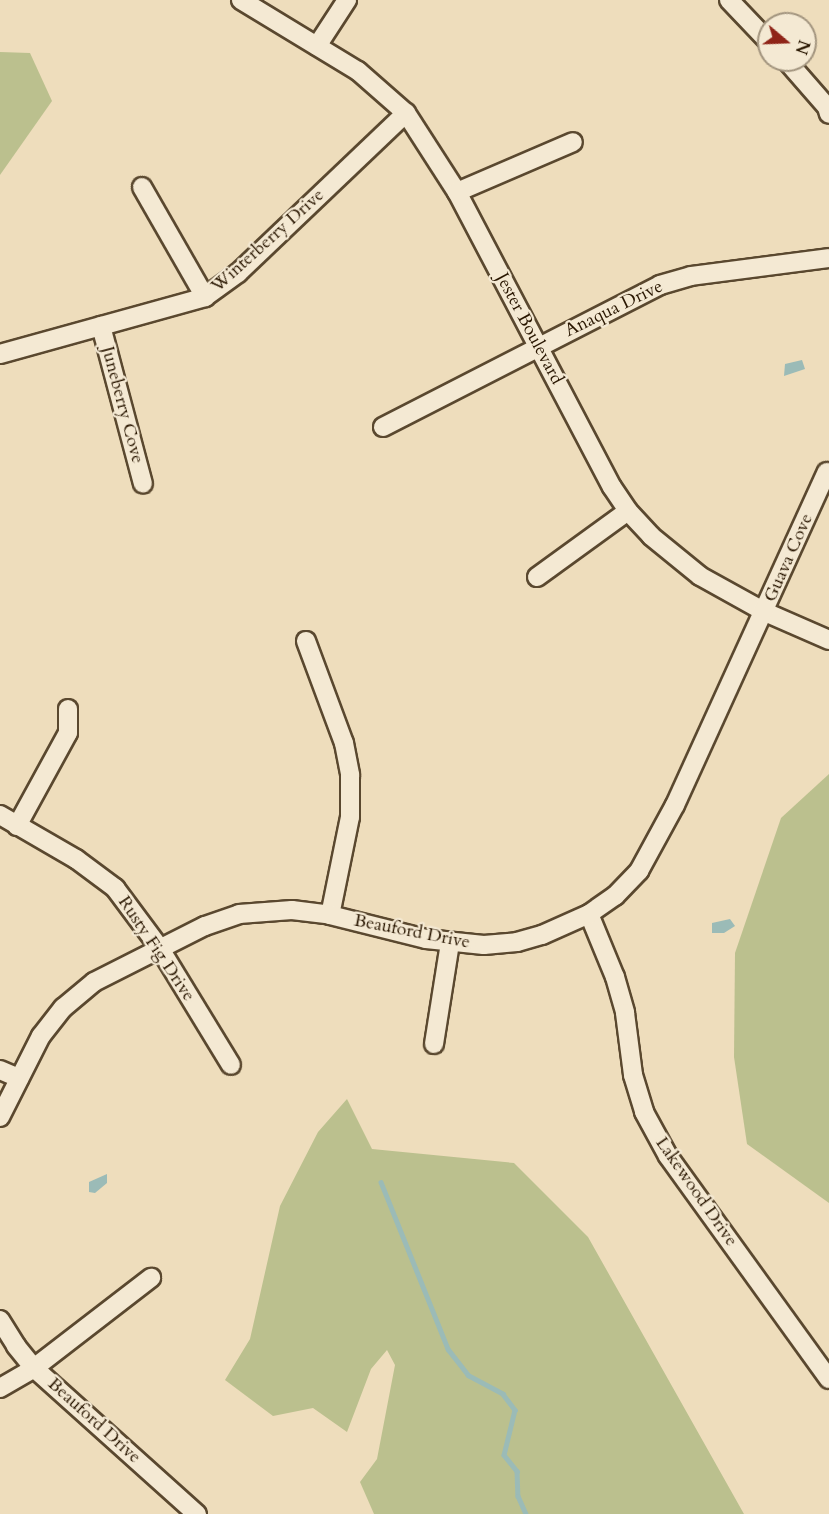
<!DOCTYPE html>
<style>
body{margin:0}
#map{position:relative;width:829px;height:1514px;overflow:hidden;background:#eeddbc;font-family:Cardo,serif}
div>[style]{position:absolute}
.green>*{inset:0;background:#bbc08e}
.water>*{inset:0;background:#9bbbb7}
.stream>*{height:4.5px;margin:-2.25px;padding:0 2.25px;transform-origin:2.25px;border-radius:2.25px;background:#9bbbb7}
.roads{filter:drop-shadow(2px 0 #5a482f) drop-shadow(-2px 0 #5a482f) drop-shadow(0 2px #5a482f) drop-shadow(0 -2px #5a482f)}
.minor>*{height:18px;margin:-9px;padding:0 9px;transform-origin:9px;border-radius:9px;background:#f4e9d3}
span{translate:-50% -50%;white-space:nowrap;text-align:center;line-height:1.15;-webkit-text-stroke:4.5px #f4e9d3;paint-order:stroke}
.street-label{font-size:18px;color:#291600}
.north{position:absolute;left:757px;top:12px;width:60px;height:60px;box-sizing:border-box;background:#f4e9d3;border:2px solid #a3957f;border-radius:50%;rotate:109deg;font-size:16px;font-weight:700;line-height:24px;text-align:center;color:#291600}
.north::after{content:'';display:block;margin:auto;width:21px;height:27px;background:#8f2418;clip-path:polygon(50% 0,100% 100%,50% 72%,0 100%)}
</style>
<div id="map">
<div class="green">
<i style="clip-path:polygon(0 52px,30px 53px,52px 101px,0 175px)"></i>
<i style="clip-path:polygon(829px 774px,829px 1203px,747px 1144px,734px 1057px,735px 953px,781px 818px)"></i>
<i style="clip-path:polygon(347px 1099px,372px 1149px,514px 1163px,588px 1237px,744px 1514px,374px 1514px,360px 1482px,377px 1459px,395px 1365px,387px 1350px,371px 1369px,347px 1432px,313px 1408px,273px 1416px,225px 1380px,250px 1339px,280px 1206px,318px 1132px)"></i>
</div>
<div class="water">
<i style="clip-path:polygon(802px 360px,805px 369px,784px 376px,785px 364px)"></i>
<i style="clip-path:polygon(730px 919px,735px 926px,724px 933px,712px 933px,712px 923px)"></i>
<i style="clip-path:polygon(107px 1174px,107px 1183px,95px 1193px,89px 1192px,89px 1182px)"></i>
</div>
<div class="stream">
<i style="left:381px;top:1182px;width:180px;rotate:68.1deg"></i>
<i style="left:448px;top:1349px;width:33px;rotate:52deg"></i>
<i style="left:468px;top:1375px;width:40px;rotate:28deg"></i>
<i style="left:503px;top:1394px;width:20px;rotate:53deg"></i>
<i style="left:515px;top:1410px;width:46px;rotate:103.7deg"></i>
<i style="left:504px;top:1455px;width:21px;rotate:51deg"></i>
<i style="left:517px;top:1471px;width:25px;rotate:88deg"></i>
<i style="left:518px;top:1496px;width:20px;rotate:66deg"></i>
</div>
<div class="roads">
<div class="minor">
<i style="left:241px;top:0;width:137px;rotate:31.3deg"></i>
<i style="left:358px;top:71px;width:64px;rotate:41.2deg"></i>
<i style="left:406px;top:113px;width:94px;rotate:57.2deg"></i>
<i style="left:457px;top:192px;width:333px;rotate:62.3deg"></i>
<i style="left:612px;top:487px;width:29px;rotate:56deg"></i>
<i style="left:628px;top:511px;width:34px;rotate:47deg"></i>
<i style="left:651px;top:536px;width:63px;rotate:39.2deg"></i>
<i style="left:700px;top:576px;width:74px;rotate:29deg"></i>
<i style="left:765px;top:612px;width:70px;rotate:23.6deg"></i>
<i style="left:729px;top:0;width:58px;rotate:46.4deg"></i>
<i style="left:317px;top:46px;width:55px;rotate:-56.9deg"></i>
<i style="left:786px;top:60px;width:62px;rotate:48.9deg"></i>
<i style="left:827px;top:107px;width:7px;rotate:74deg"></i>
<i style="left:142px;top:187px;width:127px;rotate:60.2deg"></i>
<i style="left:457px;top:192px;width:126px;rotate:-23.3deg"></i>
<i style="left:101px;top:326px;width:163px;rotate:75.1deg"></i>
<i style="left:0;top:354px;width:213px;rotate:-15.5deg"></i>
<i style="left:205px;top:297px;width:41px;rotate:-36deg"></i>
<i style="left:238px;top:273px;width:232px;rotate:-43.6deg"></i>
<i style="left:383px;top:427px;width:311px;rotate:-27.1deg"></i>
<i style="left:660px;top:285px;width:32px;rotate:-16deg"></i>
<i style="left:691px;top:276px;width:139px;rotate:-7.4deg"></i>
<i style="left:537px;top:577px;width:112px;rotate:-36deg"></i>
<i style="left:306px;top:641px;width:109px;rotate:69.6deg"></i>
<i style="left:344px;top:743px;width:33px;rotate:79deg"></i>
<i style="left:350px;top:775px;width:42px;rotate:90deg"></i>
<i style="left:350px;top:817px;width:100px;rotate:101.5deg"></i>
<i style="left:0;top:815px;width:88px;rotate:30.1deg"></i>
<i style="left:76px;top:859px;width:49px;rotate:36.6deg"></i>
<i style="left:115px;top:888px;width:74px;rotate:53.3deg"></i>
<i style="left:159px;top:947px;width:138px;rotate:58.6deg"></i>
<i style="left:17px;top:826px;width:106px;rotate:-61.3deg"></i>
<i style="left:68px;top:733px;width:24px;rotate:-90deg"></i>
<i style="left:589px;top:914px;width:68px;rotate:67.6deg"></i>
<i style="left:615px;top:977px;width:37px;rotate:74deg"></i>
<i style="left:625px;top:1013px;width:63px;rotate:82.6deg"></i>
<i style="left:633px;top:1075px;width:39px;rotate:73deg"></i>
<i style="left:644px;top:1112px;width:50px;rotate:61.4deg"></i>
<i style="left:668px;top:1156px;width:275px;rotate:54.2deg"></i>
<i style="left:434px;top:1044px;width:102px;rotate:-81deg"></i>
<i style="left:0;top:1070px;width:21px;rotate:23deg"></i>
<i style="left:0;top:1117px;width:91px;rotate:-63.2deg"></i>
<i style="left:41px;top:1036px;width:36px;rotate:-52deg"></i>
<i style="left:63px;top:1008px;width:40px;rotate:-40deg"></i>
<i style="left:94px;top:982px;width:124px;rotate:-26.8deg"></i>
<i style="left:205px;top:926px;width:36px;rotate:-19deg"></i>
<i style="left:239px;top:914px;width:53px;rotate:-4.3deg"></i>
<i style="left:292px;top:910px;width:38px;rotate:7deg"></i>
<i style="left:330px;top:915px;width:99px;rotate:14deg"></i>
<i style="left:426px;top:939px;width:58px;rotate:5.9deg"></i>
<i style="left:484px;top:945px;width:33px;rotate:-5deg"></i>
<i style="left:517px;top:942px;width:26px;rotate:-16deg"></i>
<i style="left:542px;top:935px;width:51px;rotate:-24.1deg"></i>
<i style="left:589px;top:914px;width:32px;rotate:-35deg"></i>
<i style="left:615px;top:896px;width:35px;rotate:-46deg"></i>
<i style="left:639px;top:871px;width:75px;rotate:-61.4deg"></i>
<i style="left:675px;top:805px;width:366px;rotate:-65.5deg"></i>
<i style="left:0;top:1320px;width:31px;rotate:58deg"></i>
<i style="left:16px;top:1346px;width:28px;rotate:51deg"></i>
<i style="left:34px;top:1368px;width:219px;rotate:41.9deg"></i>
<i style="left:0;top:1388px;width:39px;rotate:-30deg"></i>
<i style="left:34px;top:1368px;width:148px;rotate:-37.6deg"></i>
</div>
</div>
<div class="street-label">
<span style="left:268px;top:241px;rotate:-42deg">Winterberry Drive</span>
<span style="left:614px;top:309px;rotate:-26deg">Anaqua Drive</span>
<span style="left:529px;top:329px;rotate:62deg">Jester Boulevard</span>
<span style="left:122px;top:405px;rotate:75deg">Juneberry Cove</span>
<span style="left:789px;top:558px;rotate:-66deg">Guava Cove</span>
<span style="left:412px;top:932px;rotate:11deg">Beauford Drive</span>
<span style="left:156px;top:949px;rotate:56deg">Rusty Fig Drive</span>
<span style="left:696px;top:1192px;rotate:55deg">Lakewood Drive</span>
<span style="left:94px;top:1421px;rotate:42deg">Beauford Drive</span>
</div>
<div class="north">N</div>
</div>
